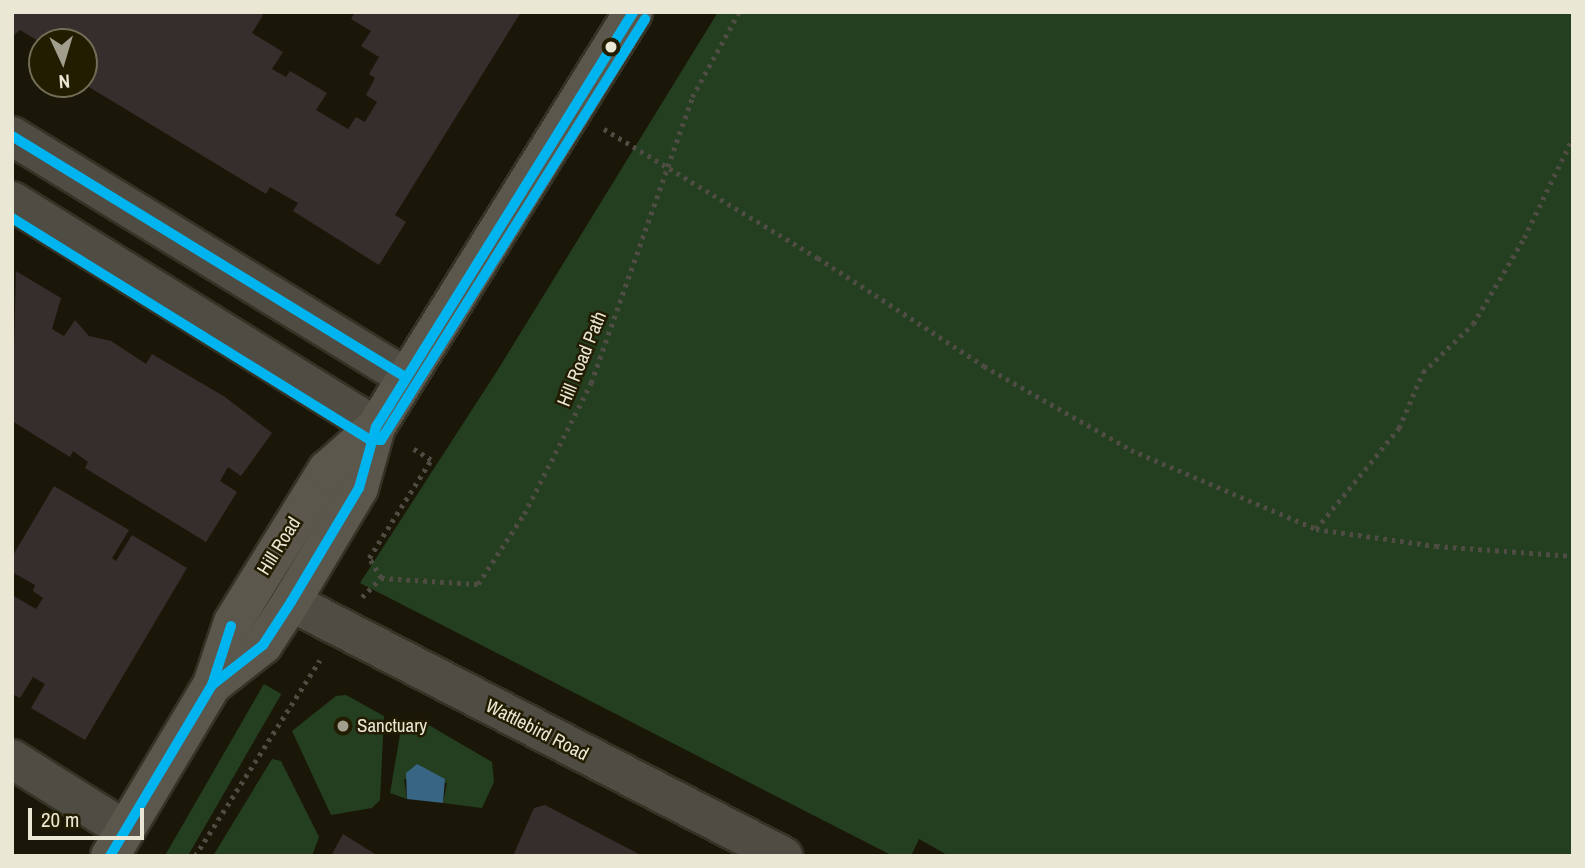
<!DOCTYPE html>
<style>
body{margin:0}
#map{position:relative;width:1585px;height:868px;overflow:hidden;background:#1a1708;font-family:"Archivo Narrow",sans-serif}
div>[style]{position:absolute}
.green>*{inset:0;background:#243f20;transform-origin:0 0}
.water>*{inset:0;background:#376583}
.building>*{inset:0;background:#362e2d}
.path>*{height:4.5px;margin-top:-2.25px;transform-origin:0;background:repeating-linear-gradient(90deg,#4e4c43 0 3.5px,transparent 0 8.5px)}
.roads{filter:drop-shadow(2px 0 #353326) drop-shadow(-2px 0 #353326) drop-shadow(0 2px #353326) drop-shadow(0 -2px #353326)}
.street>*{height:38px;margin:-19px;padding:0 19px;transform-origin:19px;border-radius:19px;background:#4f4c44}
.secondary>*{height:38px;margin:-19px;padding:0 19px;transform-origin:19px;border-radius:19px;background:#5b574c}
.bus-1>*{height:10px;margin:-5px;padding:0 5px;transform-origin:5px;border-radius:5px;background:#00b5ef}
.bus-2>*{height:10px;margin:-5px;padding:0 5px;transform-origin:5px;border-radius:5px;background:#00b5ef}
.dots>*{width:19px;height:19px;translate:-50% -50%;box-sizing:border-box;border:4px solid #221c00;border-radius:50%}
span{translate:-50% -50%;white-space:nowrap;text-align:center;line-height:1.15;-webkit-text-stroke:5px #221c00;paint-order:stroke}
.street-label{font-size:19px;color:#eae7d5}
.poi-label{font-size:19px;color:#eae7d5}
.left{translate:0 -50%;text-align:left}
.frame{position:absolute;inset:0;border:14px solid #eae7d5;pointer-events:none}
.north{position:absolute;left:28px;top:28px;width:70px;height:70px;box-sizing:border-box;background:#221c00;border:2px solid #726d55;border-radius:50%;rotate:176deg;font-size:19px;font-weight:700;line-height:28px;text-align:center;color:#eae7d5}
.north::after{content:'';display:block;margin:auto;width:24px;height:32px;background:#a19e8d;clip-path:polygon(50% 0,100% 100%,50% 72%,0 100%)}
.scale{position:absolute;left:28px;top:808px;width:116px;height:32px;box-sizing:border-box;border:4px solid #eae7d5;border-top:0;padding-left:9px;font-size:21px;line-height:24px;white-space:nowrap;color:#eae7d5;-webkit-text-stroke:5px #221c00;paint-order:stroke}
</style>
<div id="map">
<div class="green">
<i style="clip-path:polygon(718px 12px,1573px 12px,1573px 856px,949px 856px,919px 839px,911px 856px,893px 856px,360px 583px,499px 368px)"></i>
<i style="left:264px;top:684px;width:20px;height:202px;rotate:30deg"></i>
<i style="clip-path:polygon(346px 695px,384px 716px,380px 800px,372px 808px,331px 815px,292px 731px,336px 696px)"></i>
<i style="clip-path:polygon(427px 724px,492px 762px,494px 782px,482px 808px,443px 803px,447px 783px,404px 779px,407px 799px,390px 793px,401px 729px)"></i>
<i style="clip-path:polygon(272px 759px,281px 761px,319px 837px,312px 856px,213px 856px)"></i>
</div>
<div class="water">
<i style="clip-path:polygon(417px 764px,445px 779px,443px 803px,407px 799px,406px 773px)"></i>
</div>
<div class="building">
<i style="clip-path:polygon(12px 12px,258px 12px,263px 15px,252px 33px,283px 52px,272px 69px,286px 77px,290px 71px,327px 93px,316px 110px,348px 129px,356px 117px,365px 122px,377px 102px,366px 95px,375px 78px,369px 74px,379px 57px,361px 46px,371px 31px,351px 19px,355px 12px,521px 12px,395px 215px,406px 222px,379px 265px,293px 211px,298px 203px,270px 187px,266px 194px,84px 84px,84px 42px,40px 42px,20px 30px,12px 37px)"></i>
<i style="clip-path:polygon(16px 271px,61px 298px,52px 329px,64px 336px,75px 320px,89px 336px,111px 341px,146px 364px,152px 354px,225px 397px,272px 433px,241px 476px,228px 467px,220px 481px,237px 492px,206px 542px,85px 468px,88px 462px,73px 451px,70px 457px,12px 421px)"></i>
<i style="clip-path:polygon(54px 486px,129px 530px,112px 558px,116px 561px,132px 535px,187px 568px,85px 740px,31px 708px,45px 684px,33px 677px,20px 698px,12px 694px,12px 595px,36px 609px,43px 598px,33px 591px,35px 585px,12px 572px,12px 557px)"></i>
<i style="clip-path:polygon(545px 805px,635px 852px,642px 856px,513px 856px,534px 808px)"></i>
<i style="clip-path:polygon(343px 834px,378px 856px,331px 856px)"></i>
</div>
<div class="path">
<i style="left:604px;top:129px;width:250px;rotate:31.1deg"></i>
<i style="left:818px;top:258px;width:198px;rotate:33deg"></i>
<i style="left:984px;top:366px;width:169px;rotate:29.7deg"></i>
<i style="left:1131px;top:450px;width:201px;rotate:23.1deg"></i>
<i style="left:1316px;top:529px;width:121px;rotate:8.1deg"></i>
<i style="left:1436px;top:546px;width:137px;rotate:4.2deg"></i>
<i style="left:1316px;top:529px;width:131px;rotate:-50.6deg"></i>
<i style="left:1399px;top:428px;width:61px;rotate:-66.8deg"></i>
<i style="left:1423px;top:372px;width:69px;rotate:-43.8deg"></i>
<i style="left:1473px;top:324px;width:100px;rotate:-59.3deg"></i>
<i style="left:1524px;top:238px;width:112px;rotate:-64.1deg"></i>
<i style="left:381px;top:578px;width:23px;rotate:-121deg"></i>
<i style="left:369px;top:558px;width:116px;rotate:-57.7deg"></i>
<i style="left:431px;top:460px;width:25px;rotate:-148deg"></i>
<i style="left:362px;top:597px;width:27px;rotate:-45deg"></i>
<i style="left:381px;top:578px;width:97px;rotate:3.5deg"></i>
<i style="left:478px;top:584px;width:84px;rotate:-56.7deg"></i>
<i style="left:524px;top:514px;width:147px;rotate:-62.9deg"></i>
<i style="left:591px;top:383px;width:303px;rotate:-70.5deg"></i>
<i style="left:692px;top:97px;width:97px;rotate:-61.1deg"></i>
<i style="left:195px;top:856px;width:232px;rotate:-57.5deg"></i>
</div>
<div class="roads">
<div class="street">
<i style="left:12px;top:136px;width:461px;rotate:31.5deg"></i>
<i style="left:12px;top:201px;width:428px;rotate:31.8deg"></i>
<i style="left:291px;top:602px;width:554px;rotate:27.31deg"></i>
<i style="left:12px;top:759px;width:133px;rotate:32.1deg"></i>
</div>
<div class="secondary">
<i style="left:212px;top:685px;width:65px;rotate:-38.1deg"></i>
<i style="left:263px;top:645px;width:51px;rotate:-56.9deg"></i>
<i style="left:291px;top:602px;width:133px;rotate:-59.2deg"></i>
<i style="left:359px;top:488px;width:63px;rotate:-74.4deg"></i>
<i style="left:376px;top:427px;width:488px;rotate:-58.2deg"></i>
<i style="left:110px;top:856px;width:199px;rotate:-59.2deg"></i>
<i style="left:212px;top:685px;width:66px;rotate:-71.6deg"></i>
<i style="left:233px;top:622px;width:179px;rotate:-58.3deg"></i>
<i style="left:327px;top:470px;width:65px;rotate:-41.3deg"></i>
</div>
</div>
<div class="bus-1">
<i style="left:12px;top:136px;width:461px;rotate:31.5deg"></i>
<i style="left:212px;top:685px;width:65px;rotate:-38.1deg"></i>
<i style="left:263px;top:645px;width:51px;rotate:-56.9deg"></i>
<i style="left:291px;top:602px;width:133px;rotate:-59.2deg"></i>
<i style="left:359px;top:488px;width:63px;rotate:-74.4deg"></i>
<i style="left:376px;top:427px;width:488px;rotate:-58.2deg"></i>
<i style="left:110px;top:856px;width:199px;rotate:-59.2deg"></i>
<i style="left:212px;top:685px;width:62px;rotate:-72.1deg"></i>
</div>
<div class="bus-2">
<i style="left:12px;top:218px;width:420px;rotate:31.8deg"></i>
<i style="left:369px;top:439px;width:12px;rotate:5deg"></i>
<i style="left:381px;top:440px;width:497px;rotate:-57.9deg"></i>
</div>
<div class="dots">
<i style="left:611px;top:47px;background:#eae7d5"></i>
<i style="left:343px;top:726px;background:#a19e8d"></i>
</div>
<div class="street-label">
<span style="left:582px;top:359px;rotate:-68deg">Hill Road Path</span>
<span style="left:279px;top:546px;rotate:-58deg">Hill Road</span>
<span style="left:537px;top:730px;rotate:27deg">Wattlebird Road</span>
</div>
<div class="poi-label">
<span class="left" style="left:357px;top:726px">Sanctuary</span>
</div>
<div class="frame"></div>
<div class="north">N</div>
<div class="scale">20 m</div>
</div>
